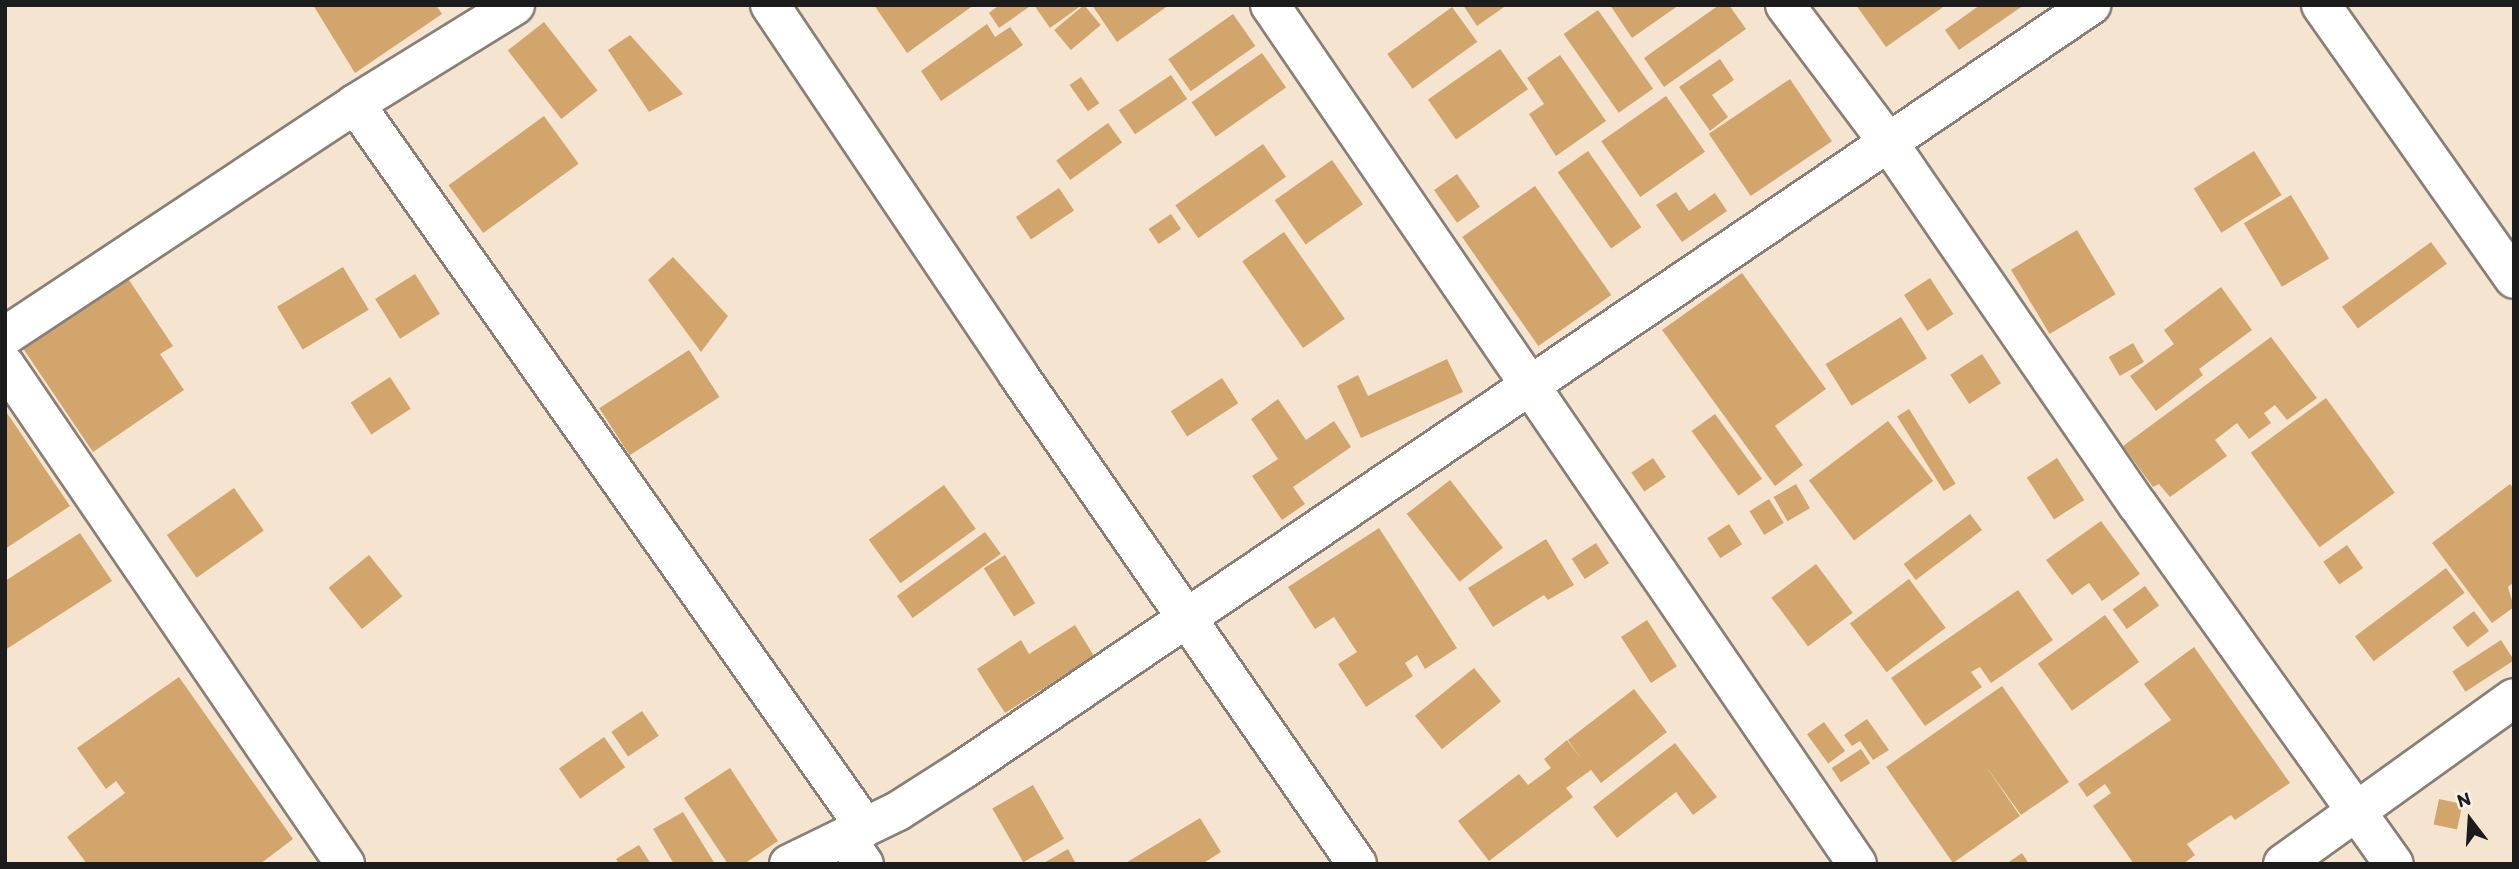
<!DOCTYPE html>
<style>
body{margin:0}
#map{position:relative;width:2519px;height:869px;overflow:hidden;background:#f5e5d0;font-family:Itim,sans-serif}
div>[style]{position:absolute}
.building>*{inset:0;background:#d2a56c;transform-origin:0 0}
.roads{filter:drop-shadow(2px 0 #888076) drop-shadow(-2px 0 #888076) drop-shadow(0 2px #888076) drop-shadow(0 -2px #888076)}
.street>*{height:38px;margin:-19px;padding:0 19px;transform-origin:19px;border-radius:19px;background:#fff}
.secondary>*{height:38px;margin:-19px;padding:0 19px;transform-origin:19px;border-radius:19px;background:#fff}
span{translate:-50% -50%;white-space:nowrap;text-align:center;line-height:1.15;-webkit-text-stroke:5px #f7f3e8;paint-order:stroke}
.frame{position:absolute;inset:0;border:7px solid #1c1c1c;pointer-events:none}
.north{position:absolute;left:2435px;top:785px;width:70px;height:70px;-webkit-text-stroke:5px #f7f3e8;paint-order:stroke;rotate:343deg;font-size:19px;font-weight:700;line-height:28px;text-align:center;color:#1c1c1c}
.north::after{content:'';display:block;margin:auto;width:24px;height:32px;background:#1c1c1c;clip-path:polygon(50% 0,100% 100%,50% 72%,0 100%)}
</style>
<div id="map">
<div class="building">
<i style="clip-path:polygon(313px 5px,436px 5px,442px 14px,355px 73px)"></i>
<i style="clip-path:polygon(874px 5px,974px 5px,907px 53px)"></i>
<i style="clip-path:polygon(999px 5px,1027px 5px,1029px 7px,999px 28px,989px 13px)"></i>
<i style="clip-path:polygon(1034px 5px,1082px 5px,1050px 28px)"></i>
<i style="left:1084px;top:5px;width:26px;height:39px;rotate:50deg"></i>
<i style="clip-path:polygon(1092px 5px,1169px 5px,1117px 42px)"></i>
<i style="clip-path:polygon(1463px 5px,1507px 5px,1477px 26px)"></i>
<i style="clip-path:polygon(1610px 5px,1679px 5px,1632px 38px)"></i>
<i style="clip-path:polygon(1719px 5px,1729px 5px,1746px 29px,1664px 87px,1644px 58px)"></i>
<i style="clip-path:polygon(1856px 5px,1946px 5px,1886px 47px)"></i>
<i style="clip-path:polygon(1980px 5px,2024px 5px,1959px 50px,1945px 30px)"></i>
<i style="left:1452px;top:7px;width:43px;height:80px;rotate:54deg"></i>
<i style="left:1598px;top:10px;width:96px;height:42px;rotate:55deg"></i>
<i style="left:1233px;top:14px;width:39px;height:79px;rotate:55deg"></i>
<i style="left:544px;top:22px;width:87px;height:46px;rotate:52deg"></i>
<i style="clip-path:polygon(987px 24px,995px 37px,1010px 27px,1023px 45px,941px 101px,921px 71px)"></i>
<i style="clip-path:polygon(630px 35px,683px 94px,649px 112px,608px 50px)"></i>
<i style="left:1500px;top:49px;width:49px;height:88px;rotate:55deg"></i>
<i style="left:1262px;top:53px;width:42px;height:86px;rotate:55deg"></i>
<i style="clip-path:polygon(1560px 55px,1606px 121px,1556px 156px,1529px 114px,1544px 104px,1527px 78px)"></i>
<i style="clip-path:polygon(1720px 59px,1734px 80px,1712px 95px,1728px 117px,1710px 131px,1679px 87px)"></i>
<i style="left:1171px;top:75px;width:29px;height:63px;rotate:56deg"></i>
<i style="left:1081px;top:77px;width:32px;height:14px;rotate:55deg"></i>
<i style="left:1790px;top:79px;width:75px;height:98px;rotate:56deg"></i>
<i style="left:1666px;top:96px;width:68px;height:79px;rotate:55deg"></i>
<i style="left:544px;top:116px;width:59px;height:118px;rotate:54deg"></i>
<i style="left:1108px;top:123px;width:24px;height:64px;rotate:54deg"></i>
<i style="left:1263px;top:144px;width:40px;height:107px;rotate:55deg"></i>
<i style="left:1588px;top:151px;width:93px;height:37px;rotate:55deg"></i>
<i style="left:2254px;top:151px;width:52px;height:71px;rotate:58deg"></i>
<i style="left:1332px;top:160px;width:54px;height:70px;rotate:55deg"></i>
<i style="left:1457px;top:174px;width:40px;height:28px;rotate:55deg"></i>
<i style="left:1535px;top:186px;width:133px;height:89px;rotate:55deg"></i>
<i style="left:1059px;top:188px;width:27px;height:52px;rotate:56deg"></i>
<i style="clip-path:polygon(1676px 192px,1689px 211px,1715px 193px,1727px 211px,1682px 242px,1656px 205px)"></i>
<i style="left:2291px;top:195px;width:74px;height:55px;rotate:59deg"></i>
<i style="left:1171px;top:214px;width:18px;height:27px;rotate:56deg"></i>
<i style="left:2077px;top:230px;width:75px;height:77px;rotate:59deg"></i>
<i style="left:1284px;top:232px;width:106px;height:51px;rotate:55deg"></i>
<i style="left:2431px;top:242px;width:27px;height:110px;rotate:54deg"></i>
<i style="clip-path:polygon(673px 257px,728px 316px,701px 352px,648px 280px)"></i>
<i style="left:343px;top:267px;width:50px;height:77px;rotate:59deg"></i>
<i style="clip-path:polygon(123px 271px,173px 346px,160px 354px,184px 390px,93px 452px,18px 341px)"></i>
<i style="clip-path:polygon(1742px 273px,1826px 389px,1775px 426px,1803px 465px,1775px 486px,1662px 330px)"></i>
<i style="left:415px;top:274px;width:47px;height:47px;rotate:58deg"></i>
<i style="left:1930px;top:278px;width:43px;height:31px;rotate:57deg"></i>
<i style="clip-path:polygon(2221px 287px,2252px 330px,2199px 369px,2203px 375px,2156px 411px,2130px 376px,2174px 344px,2164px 330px)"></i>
<i style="left:1901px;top:317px;width:49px;height:89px;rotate:58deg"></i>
<i style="clip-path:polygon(2271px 337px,2317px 398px,2287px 420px,2275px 405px,2264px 413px,2271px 423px,2249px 439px,2237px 423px,2215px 440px,2227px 456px,2170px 497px,2159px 484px,2153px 487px,2123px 446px)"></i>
<i style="left:2133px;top:343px;width:22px;height:28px;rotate:60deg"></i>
<i style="left:689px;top:350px;width:56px;height:107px;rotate:57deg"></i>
<i style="left:1982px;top:354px;width:35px;height:38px;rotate:57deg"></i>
<i style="clip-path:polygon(1447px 359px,1463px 392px,1361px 438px,1337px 386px,1358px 375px,1368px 396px)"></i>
<i style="left:390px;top:377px;width:38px;height:47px;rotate:57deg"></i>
<i style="left:1222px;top:378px;width:30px;height:61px;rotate:57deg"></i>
<i style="left:2326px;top:398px;width:117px;height:93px;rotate:54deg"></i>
<i style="clip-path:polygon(1278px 399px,1306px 440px,1334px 421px,1351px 447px,1293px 487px,1305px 504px,1282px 520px,1252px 476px,1278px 459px,1251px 419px)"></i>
<i style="left:1909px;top:409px;width:88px;height:14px;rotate:58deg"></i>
<i style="clip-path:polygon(5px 410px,70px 506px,5px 549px)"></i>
<i style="left:1715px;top:414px;width:80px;height:29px;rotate:54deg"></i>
<i style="left:1888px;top:421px;width:75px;height:99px;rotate:53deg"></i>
<i style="left:1653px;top:458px;width:23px;height:26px;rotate:56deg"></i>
<i style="left:2057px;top:458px;width:50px;height:36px;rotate:57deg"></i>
<i style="left:1450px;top:480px;width:86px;height:55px;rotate:52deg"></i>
<i style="left:1796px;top:484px;width:28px;height:26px;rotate:60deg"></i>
<i style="clip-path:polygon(2510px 484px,2514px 489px,2514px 582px,2508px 587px,2514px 607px,2492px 623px,2432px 543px)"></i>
<i style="left:944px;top:485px;width:54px;height:93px;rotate:54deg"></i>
<i style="left:234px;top:488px;width:52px;height:82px;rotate:55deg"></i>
<i style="left:1769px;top:499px;width:28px;height:23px;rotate:58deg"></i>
<i style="left:1970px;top:514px;width:20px;height:83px;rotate:53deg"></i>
<i style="clip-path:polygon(2101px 521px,2140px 574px,2102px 601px,2089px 583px,2072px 595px,2046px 560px)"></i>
<i style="left:1729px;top:524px;width:24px;height:26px;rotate:57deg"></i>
<i style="clip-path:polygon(1379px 528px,1457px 648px,1425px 669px,1417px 655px,1405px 663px,1413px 676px,1366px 707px,1338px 664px,1357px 652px,1334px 617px,1315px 629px,1288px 587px)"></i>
<i style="left:985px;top:532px;width:27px;height:109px;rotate:54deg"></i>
<i style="clip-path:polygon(80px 533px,112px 581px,5px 650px,5px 581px)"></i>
<i style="clip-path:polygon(1546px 539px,1574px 585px,1548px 600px,1544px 595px,1493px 627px,1468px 588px)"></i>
<i style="left:1596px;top:543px;width:24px;height:29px;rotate:57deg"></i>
<i style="left:2347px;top:545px;width:28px;height:29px;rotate:55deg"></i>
<i style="left:369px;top:555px;width:53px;height:52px;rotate:51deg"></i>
<i style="left:1005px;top:555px;width:57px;height:25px;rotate:58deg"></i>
<i style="left:1816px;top:564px;width:61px;height:56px;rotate:53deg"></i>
<i style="left:2446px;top:568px;width:31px;height:114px;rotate:53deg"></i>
<i style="left:1909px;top:579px;width:61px;height:74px;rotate:53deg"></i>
<i style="left:2145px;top:586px;width:24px;height:40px;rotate:54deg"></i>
<i style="clip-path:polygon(2018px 590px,2053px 640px,1991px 683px,1980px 667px,1971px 672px,1982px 687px,1925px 726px,1891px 678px)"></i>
<i style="left:2474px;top:611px;width:25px;height:27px;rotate:53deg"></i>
<i style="left:2105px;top:615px;width:58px;height:83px;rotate:54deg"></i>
<i style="left:1647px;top:620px;width:55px;height:31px;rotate:57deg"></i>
<i style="clip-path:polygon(1075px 625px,1094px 656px,1005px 713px,977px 669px,1021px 640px,1029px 654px)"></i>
<i style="left:2501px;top:640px;width:24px;height:58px;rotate:57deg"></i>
<i style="clip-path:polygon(2194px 647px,2290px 783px,2235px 820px,2231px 815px,2187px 844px,2195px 855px,2183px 864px,2134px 864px,2093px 806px,2111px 793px,2105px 784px,2087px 797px,2078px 784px,2171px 720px,2144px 684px)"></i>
<i style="left:1474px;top:668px;width:43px;height:76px;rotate:51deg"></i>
<i style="clip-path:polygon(179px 677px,293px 839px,260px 864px,87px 864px,67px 837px,125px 793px,116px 781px,106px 789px,77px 748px)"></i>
<i style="clip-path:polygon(2002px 686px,2069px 782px,2021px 815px,1985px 765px,2020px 816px,1953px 863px,1886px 767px)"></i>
<i style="clip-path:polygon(1634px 689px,1667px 732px,1601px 783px,1591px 770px,1566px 788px,1573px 797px,1489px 861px,1458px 821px,1519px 774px,1528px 785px,1551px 768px,1544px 759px,1567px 740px,1582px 760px,1568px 740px)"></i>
<i style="left:642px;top:711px;width:30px;height:37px;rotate:56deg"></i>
<i style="clip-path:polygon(1867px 719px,1889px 750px,1873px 760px,1860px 741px,1852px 746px,1844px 735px)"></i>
<i style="left:1824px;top:722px;width:36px;height:21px;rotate:54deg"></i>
<i style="left:604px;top:737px;width:37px;height:55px;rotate:55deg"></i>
<i style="clip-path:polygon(1675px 743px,1717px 797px,1693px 815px,1676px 792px,1617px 838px,1593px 807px)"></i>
<i style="left:1861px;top:749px;width:17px;height:35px;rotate:57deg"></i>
<i style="clip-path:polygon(730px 768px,778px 841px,744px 864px,728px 864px,684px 798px)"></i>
<i style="left:1033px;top:785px;width:62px;height:47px;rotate:60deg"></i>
<i style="left:2439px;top:799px;width:24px;height:26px;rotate:12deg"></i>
<i style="clip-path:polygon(683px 812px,715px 864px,674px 864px,653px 829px)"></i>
<i style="clip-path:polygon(1200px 818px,1221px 852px,1202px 864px,1124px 864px)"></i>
<i style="clip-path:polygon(639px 845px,651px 864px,619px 864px,616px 859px)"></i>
<i style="clip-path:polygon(1068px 849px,1076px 864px,1042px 864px)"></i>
<i style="clip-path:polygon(2022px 853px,2029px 864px,2006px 864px)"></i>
</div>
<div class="roads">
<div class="street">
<i style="left:1270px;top:5px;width:1040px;rotate:55.65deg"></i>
<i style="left:1785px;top:5px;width:175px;rotate:53.1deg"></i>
<i style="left:1890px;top:145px;width:436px;rotate:55.5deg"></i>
<i style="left:2137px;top:504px;width:442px;rotate:54.5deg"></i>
<i style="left:2321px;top:5px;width:335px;rotate:54.8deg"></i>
<i style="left:355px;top:104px;width:885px;rotate:54.8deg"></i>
<i style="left:5px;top:336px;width:420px;rotate:-33.5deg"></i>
<i style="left:355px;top:104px;width:188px;rotate:-31.7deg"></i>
<i style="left:5px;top:365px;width:604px;rotate:55.73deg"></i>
<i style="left:845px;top:837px;width:33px;rotate:55deg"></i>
<i style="left:789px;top:864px;width:121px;rotate:-25.9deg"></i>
<i style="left:898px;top:811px;width:78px;rotate:-32.5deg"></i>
<i style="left:964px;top:769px;width:1362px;rotate:-34.13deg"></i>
<i style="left:2283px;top:864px;width:284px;rotate:-35.7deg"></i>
</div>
<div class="secondary">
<i style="left:770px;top:5px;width:443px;rotate:56.1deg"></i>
<i style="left:1017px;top:373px;width:597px;rotate:55.3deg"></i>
</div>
</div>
<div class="frame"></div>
<div class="north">N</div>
</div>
